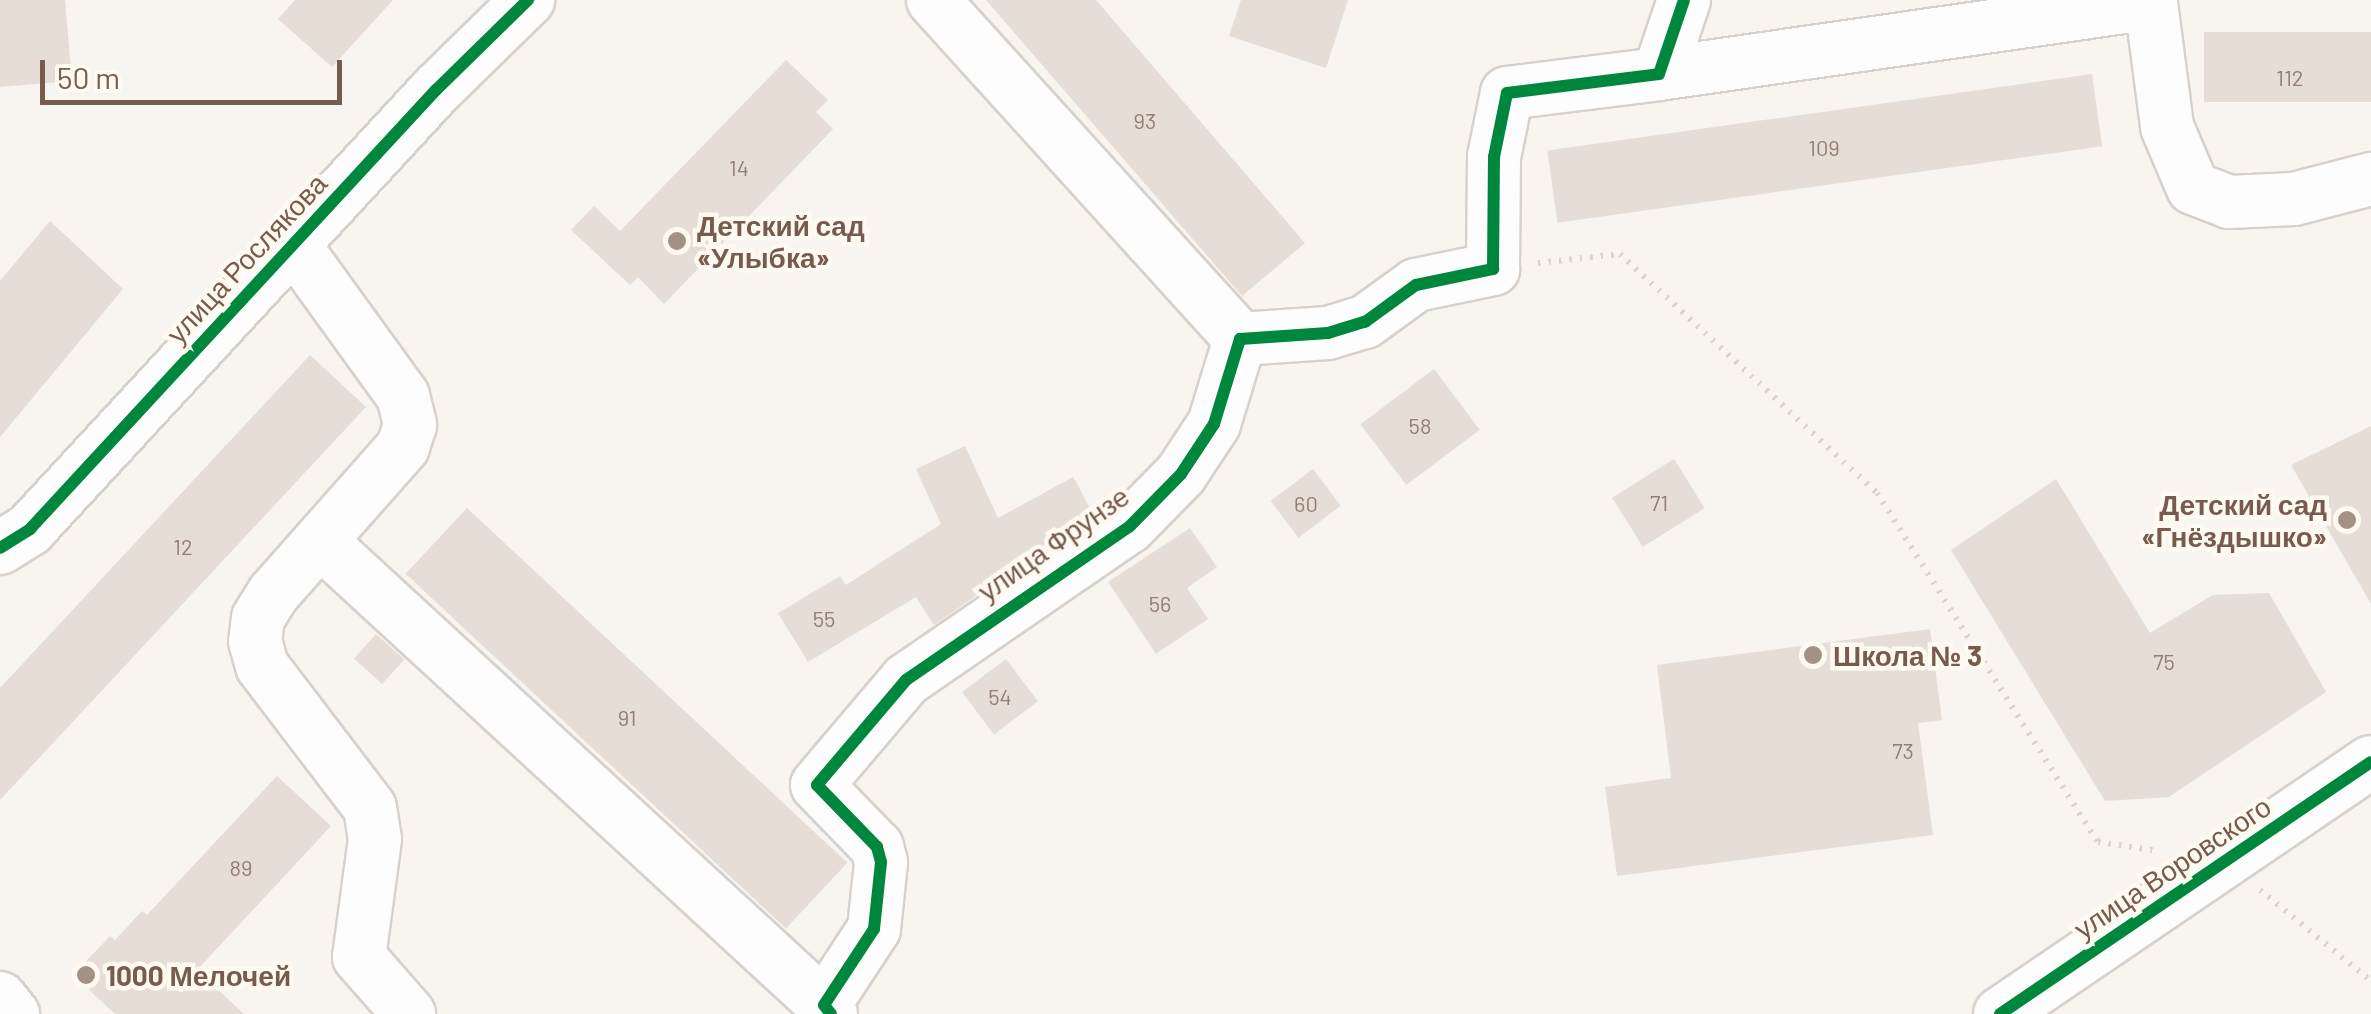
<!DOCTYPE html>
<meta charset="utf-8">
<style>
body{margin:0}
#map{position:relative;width:2371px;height:1014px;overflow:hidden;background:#f8f4ef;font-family:Barlow,sans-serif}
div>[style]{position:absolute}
.building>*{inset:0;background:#e5ddd6;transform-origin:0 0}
.path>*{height:6px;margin-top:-3px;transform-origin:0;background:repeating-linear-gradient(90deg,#dad3d0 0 2.5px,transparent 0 10.5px)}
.roads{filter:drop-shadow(2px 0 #d7d1cd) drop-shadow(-2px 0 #d7d1cd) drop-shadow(0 2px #d7d1cd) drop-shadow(0 -2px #d7d1cd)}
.minor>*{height:52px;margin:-26px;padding:0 26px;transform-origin:26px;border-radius:26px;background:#fefdfd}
.cycleway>*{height:12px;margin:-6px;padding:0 6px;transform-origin:6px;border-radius:6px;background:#00873e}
.dots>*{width:28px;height:28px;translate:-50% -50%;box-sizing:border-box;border:5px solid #fef9f1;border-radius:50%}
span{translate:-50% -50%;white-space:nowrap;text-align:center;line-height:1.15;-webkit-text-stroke:9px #fef9f1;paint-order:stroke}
.number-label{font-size:22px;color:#947e72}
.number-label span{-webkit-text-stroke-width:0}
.poi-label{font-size:28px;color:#775b4e;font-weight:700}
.left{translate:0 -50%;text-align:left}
.right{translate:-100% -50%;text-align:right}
.street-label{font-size:28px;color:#775b4e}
.scale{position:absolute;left:40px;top:60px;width:302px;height:45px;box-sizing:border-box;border:5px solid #775b4e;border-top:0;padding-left:12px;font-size:30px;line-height:35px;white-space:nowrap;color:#775b4e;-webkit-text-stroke:8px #fef9f1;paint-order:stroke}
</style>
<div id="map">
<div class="building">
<i style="clip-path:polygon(0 0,65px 0,72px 81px,0 87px)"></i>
<i style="clip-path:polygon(295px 0,393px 0,332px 67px,278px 19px)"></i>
<i style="clip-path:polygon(986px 0,1096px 0,1305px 243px,1242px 296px)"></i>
<i style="clip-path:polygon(1241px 0,1348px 0,1326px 68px,1229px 36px)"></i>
<i style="left:2371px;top:32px;width:70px;height:167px;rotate:90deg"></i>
<i style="clip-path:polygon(786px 60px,828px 100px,816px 112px,833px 129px,664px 304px,638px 277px,630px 285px,571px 230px,594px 206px,620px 231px)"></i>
<i style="left:2092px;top:74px;width:73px;height:550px;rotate:82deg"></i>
<i style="clip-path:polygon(50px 221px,123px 289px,0 437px,0 281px)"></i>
<i style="clip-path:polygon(310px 355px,366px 407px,0 800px,0 688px)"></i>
<i style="left:1434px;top:369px;width:76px;height:92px;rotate:53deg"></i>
<i style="clip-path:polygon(2371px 426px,2371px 604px,2291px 465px)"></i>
<i style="clip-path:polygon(965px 446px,998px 518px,1073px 477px,1094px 515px,990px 578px,994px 583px,934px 625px,916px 597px,808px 662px,778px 613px,840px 576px,846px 585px,941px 524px,916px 469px)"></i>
<i style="left:1674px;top:459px;width:58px;height:73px;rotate:58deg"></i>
<i style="left:1313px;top:469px;width:46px;height:53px;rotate:53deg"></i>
<i style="clip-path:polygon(2056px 479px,2150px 633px,2213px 595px,2269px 593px,2326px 692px,2169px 797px,2105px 801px,1951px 550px)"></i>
<i style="left:467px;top:508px;width:520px;height:90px;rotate:43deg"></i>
<i style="clip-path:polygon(1190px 528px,1217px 567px,1187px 588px,1208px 619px,1156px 654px,1108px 582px)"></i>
<i style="clip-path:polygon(1930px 629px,1942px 720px,1918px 723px,1933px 835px,1617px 876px,1605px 787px,1671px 778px,1657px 665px)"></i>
<i style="left:376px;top:634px;width:38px;height:33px;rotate:42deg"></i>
<i style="left:1006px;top:659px;width:53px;height:55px;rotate:53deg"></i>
<i style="clip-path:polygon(277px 776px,331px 826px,197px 970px,244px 1014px,115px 1014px,73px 975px,110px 936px,115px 940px,142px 911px,147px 915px)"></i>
</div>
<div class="path">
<i style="left:1538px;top:263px;width:82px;rotate:-6.3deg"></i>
<i style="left:1620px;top:254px;width:351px;rotate:42.9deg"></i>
<i style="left:1877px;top:493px;width:413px;rotate:57.7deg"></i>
<i style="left:2098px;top:842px;width:61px;rotate:8.5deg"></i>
<i style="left:2260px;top:890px;width:144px;rotate:39.3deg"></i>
</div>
<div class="roads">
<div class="minor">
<i style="left:933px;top:0;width:457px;rotate:47.8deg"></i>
<i style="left:1659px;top:74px;width:497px;rotate:-8.2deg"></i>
<i style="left:2151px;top:3px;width:125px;rotate:82.6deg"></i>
<i style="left:2167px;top:127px;width:66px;rotate:66.9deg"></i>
<i style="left:2193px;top:188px;width:39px;rotate:21deg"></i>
<i style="left:2229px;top:202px;width:65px;rotate:-2.6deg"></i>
<i style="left:2294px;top:199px;width:80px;rotate:-14.6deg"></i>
<i style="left:293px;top:244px;width:188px;rotate:54.1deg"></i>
<i style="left:403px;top:396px;width:30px;rotate:76deg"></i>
<i style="left:410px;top:425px;width:23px;rotate:108deg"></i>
<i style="left:403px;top:447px;width:196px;rotate:131.5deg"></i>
<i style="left:273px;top:594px;width:28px;rotate:122deg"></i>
<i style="left:258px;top:618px;width:23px;rotate:97deg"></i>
<i style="left:255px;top:641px;width:26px;rotate:74deg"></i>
<i style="left:262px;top:666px;width:178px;rotate:52.7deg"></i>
<i style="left:370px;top:808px;width:31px;rotate:81deg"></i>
<i style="left:375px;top:839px;width:119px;rotate:97.7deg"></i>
<i style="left:359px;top:957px;width:76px;rotate:48.7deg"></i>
<i style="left:320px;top:541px;width:685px;rotate:42.63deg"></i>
<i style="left:0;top:548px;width:36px;rotate:-32deg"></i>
<i style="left:30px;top:529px;width:598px;rotate:-47.24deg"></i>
<i style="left:436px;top:90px;width:129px;rotate:-44.4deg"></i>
<i style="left:0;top:998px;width:21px;rotate:51deg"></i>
<i style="left:831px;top:1014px;width:11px;rotate:-128deg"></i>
<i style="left:824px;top:1005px;width:91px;rotate:-56.7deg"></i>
<i style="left:874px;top:929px;width:67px;rotate:-84deg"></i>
<i style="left:881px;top:862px;width:16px;rotate:-105deg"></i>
<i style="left:877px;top:847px;width:86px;rotate:-134.1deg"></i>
<i style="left:817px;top:785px;width:138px;rotate:-49.7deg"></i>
<i style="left:906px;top:680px;width:270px;rotate:-34.5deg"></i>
<i style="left:1129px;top:527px;width:74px;rotate:-45.5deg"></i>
<i style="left:1181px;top:474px;width:60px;rotate:-56.6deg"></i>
<i style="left:1214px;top:424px;width:89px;rotate:-73deg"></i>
<i style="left:1240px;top:339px;width:88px;rotate:-3.9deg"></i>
<i style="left:1328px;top:333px;width:39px;rotate:-17deg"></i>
<i style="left:1365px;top:322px;width:63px;rotate:-36deg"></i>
<i style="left:1416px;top:285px;width:79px;rotate:-11.7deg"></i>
<i style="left:1493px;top:269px;width:112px;rotate:-89.5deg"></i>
<i style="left:1494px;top:157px;width:65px;rotate:-78.5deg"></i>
<i style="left:1507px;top:93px;width:153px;rotate:-7.1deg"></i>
<i style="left:1659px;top:74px;width:78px;rotate:-71.3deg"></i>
<i style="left:2000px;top:1014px;width:448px;rotate:-34.2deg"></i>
</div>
</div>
<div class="cycleway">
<i style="left:0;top:548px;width:36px;rotate:-32deg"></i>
<i style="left:30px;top:529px;width:598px;rotate:-47.24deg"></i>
<i style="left:436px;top:90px;width:129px;rotate:-44.4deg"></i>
<i style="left:831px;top:1014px;width:11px;rotate:-128deg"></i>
<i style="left:824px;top:1005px;width:91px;rotate:-56.7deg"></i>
<i style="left:874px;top:929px;width:67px;rotate:-84deg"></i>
<i style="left:881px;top:862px;width:16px;rotate:-105deg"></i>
<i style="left:877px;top:847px;width:86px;rotate:-134.1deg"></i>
<i style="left:817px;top:785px;width:138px;rotate:-49.7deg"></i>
<i style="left:906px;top:680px;width:270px;rotate:-34.5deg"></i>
<i style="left:1129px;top:527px;width:74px;rotate:-45.5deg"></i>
<i style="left:1181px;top:474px;width:60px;rotate:-56.6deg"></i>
<i style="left:1214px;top:424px;width:89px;rotate:-73deg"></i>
<i style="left:1240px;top:339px;width:88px;rotate:-3.9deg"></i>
<i style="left:1328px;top:333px;width:39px;rotate:-17deg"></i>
<i style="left:1365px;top:322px;width:63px;rotate:-36deg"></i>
<i style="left:1416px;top:285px;width:79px;rotate:-11.7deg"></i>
<i style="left:1493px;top:269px;width:112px;rotate:-89.5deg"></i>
<i style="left:1494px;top:157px;width:65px;rotate:-78.5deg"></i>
<i style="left:1507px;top:93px;width:153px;rotate:-7.1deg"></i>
<i style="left:1659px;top:74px;width:78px;rotate:-71.3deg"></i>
<i style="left:2000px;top:1014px;width:448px;rotate:-34.2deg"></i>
</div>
<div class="dots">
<i style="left:677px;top:241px;background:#a49186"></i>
<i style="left:2347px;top:520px;background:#a49186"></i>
<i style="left:1813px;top:655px;background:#a49186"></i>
<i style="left:86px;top:975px;background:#a49186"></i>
</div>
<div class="number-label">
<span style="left:2290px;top:78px">112</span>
<span style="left:1145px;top:121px">93</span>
<span style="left:1824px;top:148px">109</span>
<span style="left:739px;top:168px">14</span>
<span style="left:1420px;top:426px">58</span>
<span style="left:1659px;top:503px">71</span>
<span style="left:1306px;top:504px">60</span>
<span style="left:183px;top:547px">12</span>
<span style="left:1160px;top:604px">56</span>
<span style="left:824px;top:619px">55</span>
<span style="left:2164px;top:662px">75</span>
<span style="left:1000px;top:697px">54</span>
<span style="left:627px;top:718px">91</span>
<span style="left:1903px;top:751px">73</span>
<span style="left:241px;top:868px">89</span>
</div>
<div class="poi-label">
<span class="left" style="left:697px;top:241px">Детский сад<br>«Улыбка»</span>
<span class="right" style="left:2327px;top:520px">Детский сад<br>«Гнёздышко»</span>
<span class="left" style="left:1833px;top:655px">Школа № 3</span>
<span class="left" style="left:106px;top:975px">1000 Мелочей</span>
</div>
<div class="street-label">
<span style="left:246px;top:258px;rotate:-47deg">улица Рослякова</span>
<span style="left:1053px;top:543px;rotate:-35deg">улица Фрунзе</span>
<span style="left:2172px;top:867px;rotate:-34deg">улица Воровского</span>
</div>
<div class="scale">50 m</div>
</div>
